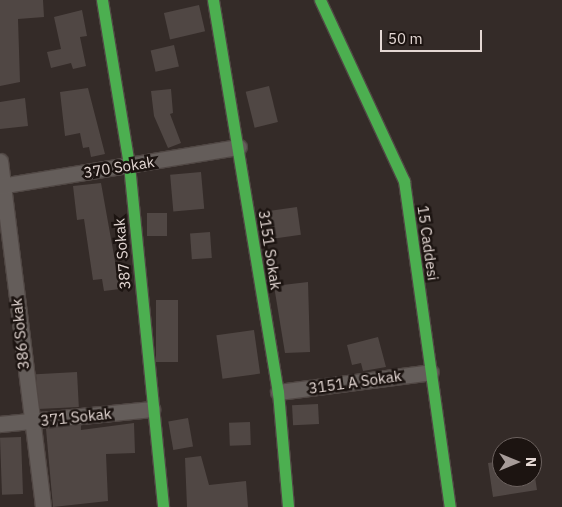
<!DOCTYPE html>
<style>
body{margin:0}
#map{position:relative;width:562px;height:507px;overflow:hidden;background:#342b28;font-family:"IBM Plex Sans",sans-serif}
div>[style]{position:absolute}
.building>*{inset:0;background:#504744;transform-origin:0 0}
.roads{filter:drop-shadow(1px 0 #504744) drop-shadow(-1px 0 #504744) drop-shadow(0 1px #504744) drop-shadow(0 -1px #504744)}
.street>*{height:15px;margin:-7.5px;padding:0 7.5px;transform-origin:7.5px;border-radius:7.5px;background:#645d5a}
.fast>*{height:11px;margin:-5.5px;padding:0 5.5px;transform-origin:5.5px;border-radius:5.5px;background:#4caf50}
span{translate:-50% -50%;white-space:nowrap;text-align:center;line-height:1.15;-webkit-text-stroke:5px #1c1411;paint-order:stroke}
.street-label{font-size:15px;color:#e4d8d4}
.north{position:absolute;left:492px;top:437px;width:50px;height:50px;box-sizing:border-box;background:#1c1411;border:1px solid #6c625f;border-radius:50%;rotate:90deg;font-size:14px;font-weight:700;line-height:20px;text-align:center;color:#e4d8d4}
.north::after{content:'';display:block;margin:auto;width:18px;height:22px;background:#a69b98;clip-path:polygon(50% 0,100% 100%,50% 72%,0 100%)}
.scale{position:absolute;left:380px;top:30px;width:102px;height:22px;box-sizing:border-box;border:2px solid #e4d8d4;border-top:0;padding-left:6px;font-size:15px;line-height:18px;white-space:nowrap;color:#e4d8d4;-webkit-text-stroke:4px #1c1411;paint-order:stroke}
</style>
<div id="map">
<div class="building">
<i style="clip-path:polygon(0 0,43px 0,44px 17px,18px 19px,20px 82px,0 86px)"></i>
<i style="left:199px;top:5px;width:27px;height:36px;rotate:77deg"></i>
<i style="clip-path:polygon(82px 10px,87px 36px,80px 37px,86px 66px,73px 69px,71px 63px,51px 68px,47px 52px,61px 49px,54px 17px)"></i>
<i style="left:174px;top:45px;width:22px;height:24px;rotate:77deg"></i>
<i style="left:269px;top:86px;width:37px;height:24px;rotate:76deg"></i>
<i style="clip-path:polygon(88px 88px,105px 154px,91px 157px,89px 147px,83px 148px,80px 133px,65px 136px,60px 92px)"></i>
<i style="clip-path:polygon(171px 89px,173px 113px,170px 114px,181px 143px,168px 148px,154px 116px,151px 91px)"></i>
<i style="clip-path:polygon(25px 98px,28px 126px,0 129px,0 102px)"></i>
<i style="left:201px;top:172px;width:37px;height:31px;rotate:85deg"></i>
<i style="clip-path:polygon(101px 183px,120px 289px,104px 291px,102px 279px,93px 280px,84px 219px,77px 220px,73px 186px)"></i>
<i style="left:297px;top:207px;width:28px;height:32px;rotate:82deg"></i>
<i style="left:147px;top:213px;width:20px;height:23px"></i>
<i style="left:210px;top:232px;width:26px;height:20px;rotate:86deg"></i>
<i style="clip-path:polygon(308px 282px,310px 352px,285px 353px,274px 286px)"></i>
<i style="left:156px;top:300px;width:22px;height:62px"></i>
<i style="left:254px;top:330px;width:44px;height:38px;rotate:82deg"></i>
<i style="clip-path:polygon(378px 337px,386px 367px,363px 371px,361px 363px,352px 365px,347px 345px)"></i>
<i style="left:77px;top:372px;width:35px;height:41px;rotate:87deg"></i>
<i style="left:318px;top:404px;width:20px;height:26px;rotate:87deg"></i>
<i style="left:188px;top:418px;width:29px;height:20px;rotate:80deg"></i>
<i style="left:250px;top:422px;width:23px;height:21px;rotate:88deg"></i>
<i style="clip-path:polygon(134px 423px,135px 453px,106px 454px,108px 501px,53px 507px,46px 429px,81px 425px,81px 430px)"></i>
<i style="left:21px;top:437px;width:57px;height:21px;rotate:88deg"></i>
<i style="clip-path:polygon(201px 456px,209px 485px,246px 481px,248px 507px,187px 507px,185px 458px)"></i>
<i style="clip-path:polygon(502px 461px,502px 477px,535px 477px,537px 490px,493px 497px,488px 463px)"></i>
</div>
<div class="roads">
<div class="street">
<i style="left:0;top:161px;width:349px;rotate:82.9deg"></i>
<i style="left:0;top:186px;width:242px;rotate:-9.3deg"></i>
<i style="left:278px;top:392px;width:154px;rotate:-7.4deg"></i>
<i style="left:0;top:424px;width:153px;rotate:-5.6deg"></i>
</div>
<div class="fast">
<i style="left:102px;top:0;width:167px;rotate:80.7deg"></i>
<i style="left:129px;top:165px;width:344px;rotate:84.3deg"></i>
<i style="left:213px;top:0;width:397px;rotate:80.6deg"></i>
<i style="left:278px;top:392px;width:115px;rotate:85deg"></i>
<i style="left:320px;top:0;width:200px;rotate:65.1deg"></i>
<i style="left:404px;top:181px;width:329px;rotate:82deg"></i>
</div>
</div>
<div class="street-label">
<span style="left:119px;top:167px;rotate:-9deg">370 Sokak</span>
<span style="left:428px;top:243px;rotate:82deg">15 Caddesi</span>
<span style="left:270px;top:250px;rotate:81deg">3151 Sokak</span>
<span style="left:122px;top:254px;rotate:-95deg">387 Sokak</span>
<span style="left:20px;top:334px;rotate:-96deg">386 Sokak</span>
<span style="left:355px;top:382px;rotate:-8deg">3151 A Sokak</span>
<span style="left:76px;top:417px;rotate:-6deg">371 Sokak</span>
</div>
<div class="north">N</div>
<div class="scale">50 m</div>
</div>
